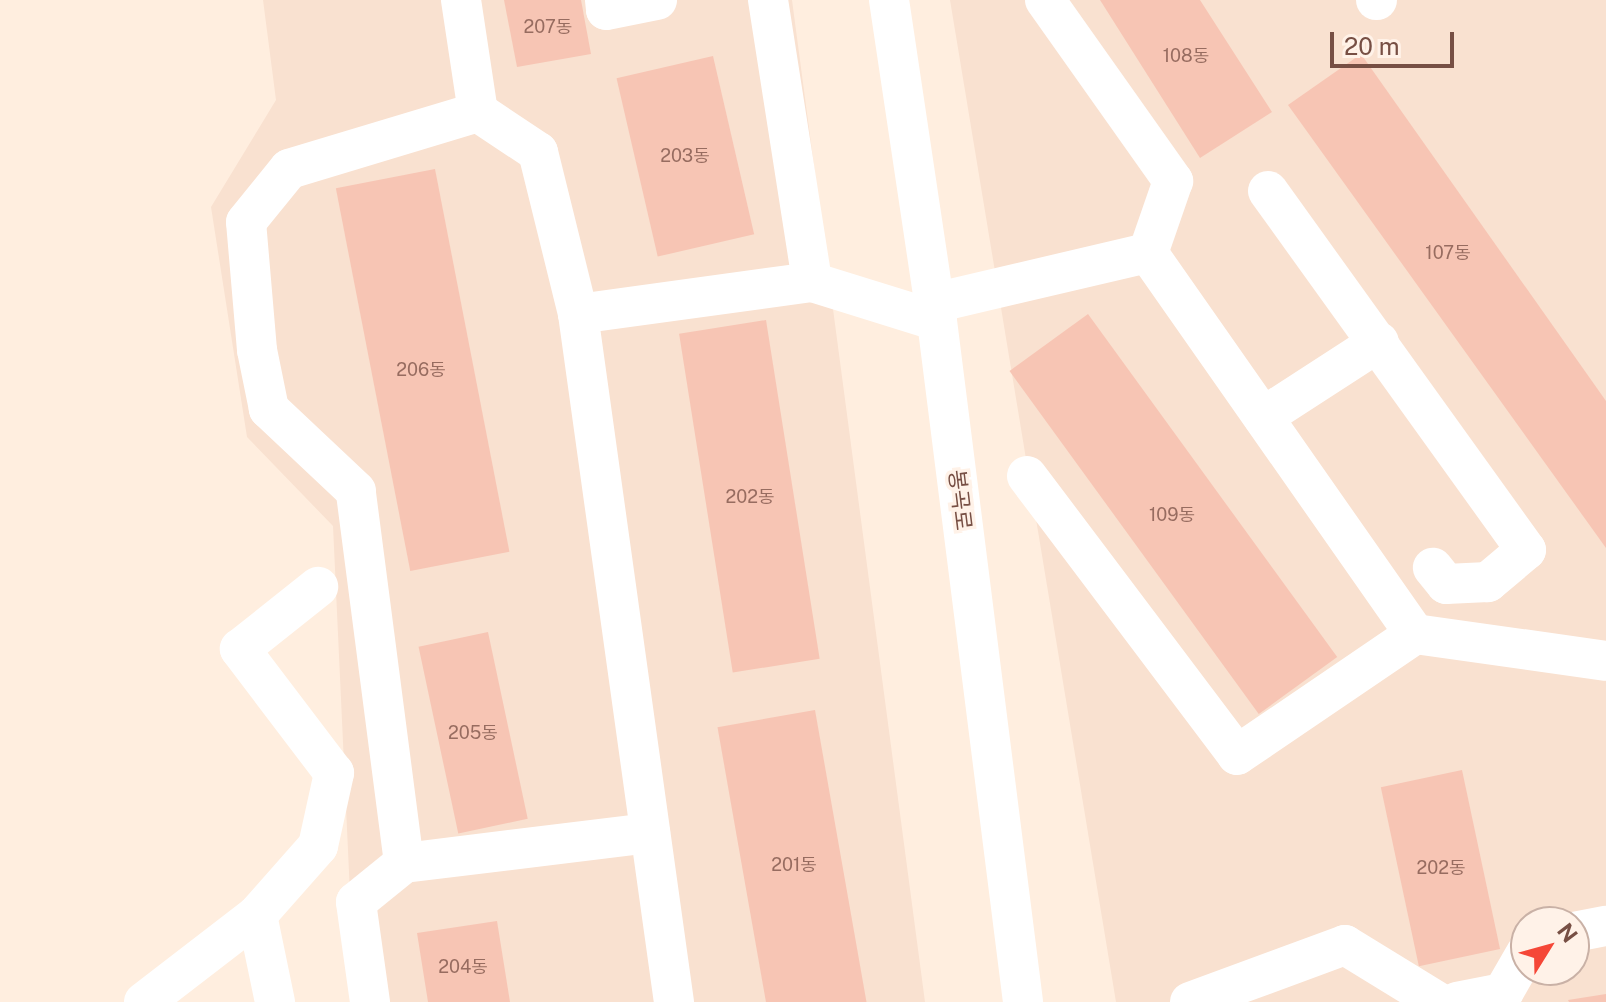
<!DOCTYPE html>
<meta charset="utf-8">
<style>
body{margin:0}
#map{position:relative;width:1606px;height:1002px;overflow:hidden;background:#ffeedf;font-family:"Public Sans","Noto Sans KR",sans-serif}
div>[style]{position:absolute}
.residential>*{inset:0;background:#f9e1d0}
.building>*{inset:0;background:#f7c5b4;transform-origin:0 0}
.minor>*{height:40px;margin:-20px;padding:0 20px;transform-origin:20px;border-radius:20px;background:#fff}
span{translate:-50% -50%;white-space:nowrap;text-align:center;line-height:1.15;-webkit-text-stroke:7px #fff2e8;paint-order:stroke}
.number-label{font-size:18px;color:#976c60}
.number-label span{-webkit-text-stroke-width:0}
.street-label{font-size:22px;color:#774f44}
.north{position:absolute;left:1510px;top:906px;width:80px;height:80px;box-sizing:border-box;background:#fff2e8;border:2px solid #c9b1a6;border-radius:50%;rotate:53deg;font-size:22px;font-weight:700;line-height:32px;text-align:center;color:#774f44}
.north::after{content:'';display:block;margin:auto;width:28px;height:36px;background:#f54737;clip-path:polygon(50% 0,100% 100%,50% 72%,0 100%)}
.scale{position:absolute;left:1330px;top:32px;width:124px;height:36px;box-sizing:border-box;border:4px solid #774f44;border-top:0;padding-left:10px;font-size:24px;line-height:28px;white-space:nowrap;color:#774f44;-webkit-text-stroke:6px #fff2e8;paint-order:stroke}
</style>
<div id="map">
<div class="residential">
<i style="clip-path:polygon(263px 0,792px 0,925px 1002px,355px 1002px,333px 526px,247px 437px,211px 207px,276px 100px)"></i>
<i style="clip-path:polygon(evenodd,950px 0,1606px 0,1606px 1002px,1116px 1002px,950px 0,1526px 922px,1574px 922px,1574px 970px,1526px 970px,1526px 922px)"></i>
</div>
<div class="building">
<i style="clip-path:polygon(504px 0,581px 0,591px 54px,517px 67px)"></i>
<i style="clip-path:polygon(1100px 0,1200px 0,1272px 112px,1200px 158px)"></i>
<i style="clip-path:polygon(1361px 54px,1606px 401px,1606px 548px,1288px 105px)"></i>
<i style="left:713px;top:56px;width:183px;height:99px;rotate:77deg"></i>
<i style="left:435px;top:169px;width:390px;height:101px;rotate:79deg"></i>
<i style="left:1088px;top:314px;width:424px;height:97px;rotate:54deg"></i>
<i style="left:766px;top:320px;width:343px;height:88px;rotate:81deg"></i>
<i style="left:488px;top:632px;width:191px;height:71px;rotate:78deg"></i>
<i style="left:815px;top:710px;width:297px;height:99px;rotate:80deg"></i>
<i style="left:1462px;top:770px;width:183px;height:83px;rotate:78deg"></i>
<i style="clip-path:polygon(497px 921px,510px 1002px,428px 1002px,417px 933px)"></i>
<i style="clip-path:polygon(1606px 994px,1606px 1002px,1569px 1002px,1568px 1000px)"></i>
</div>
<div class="minor">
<i style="left:461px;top:0;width:113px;rotate:81.4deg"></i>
<i style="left:478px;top:112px;width:72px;rotate:33.7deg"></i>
<i style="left:538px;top:152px;width:167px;rotate:76.1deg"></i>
<i style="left:578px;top:314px;width:236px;rotate:-7.8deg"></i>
<i style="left:812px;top:282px;width:131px;rotate:17.3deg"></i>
<i style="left:605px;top:0;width:10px;rotate:84deg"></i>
<i style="left:606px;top:10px;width:52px;rotate:-11.1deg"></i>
<i style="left:768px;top:0;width:285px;rotate:81.1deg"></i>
<i style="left:889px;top:0;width:325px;rotate:81.5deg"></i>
<i style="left:937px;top:321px;width:686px;rotate:82.8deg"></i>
<i style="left:1045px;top:0;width:222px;rotate:54.7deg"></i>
<i style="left:1173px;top:181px;width:76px;rotate:109.1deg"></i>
<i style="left:1376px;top:0;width:1px"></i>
<i style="left:1268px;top:191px;width:442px;rotate:54.3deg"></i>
<i style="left:1526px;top:550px;width:50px;rotate:139.9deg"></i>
<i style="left:1488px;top:582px;width:42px;rotate:177.3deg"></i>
<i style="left:1446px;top:584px;width:21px;rotate:-129deg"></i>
<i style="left:934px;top:303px;width:220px;rotate:-13.2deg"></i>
<i style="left:1148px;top:253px;width:465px;rotate:55deg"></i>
<i style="left:1415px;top:634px;width:193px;rotate:8deg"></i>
<i style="left:578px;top:314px;width:695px;rotate:82.06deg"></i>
<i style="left:1263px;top:417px;width:138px;rotate:-32.9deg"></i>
<i style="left:1027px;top:476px;width:349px;rotate:53deg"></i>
<i style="left:1237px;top:755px;width:215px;rotate:-34.2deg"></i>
<i style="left:404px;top:863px;width:248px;rotate:-7deg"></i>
<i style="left:1574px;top:932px;width:33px;rotate:-11deg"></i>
<i style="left:144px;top:1002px;width:143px;rotate:-37.6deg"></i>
<i style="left:275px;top:1002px;width:89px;rotate:-101.7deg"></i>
<i style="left:257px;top:915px;width:92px;rotate:-48.5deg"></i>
<i style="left:318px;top:846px;width:75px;rotate:-77.6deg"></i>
<i style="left:334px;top:773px;width:156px;rotate:-127.2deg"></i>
<i style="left:240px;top:649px;width:100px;rotate:-38.5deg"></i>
<i style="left:370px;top:1002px;width:101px;rotate:-98deg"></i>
<i style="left:356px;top:902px;width:62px;rotate:-39.1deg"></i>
<i style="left:404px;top:863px;width:375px;rotate:-97.4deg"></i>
<i style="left:356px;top:491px;width:120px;rotate:-136.7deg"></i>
<i style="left:269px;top:409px;width:60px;rotate:-101.5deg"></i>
<i style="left:257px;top:350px;width:128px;rotate:-94.9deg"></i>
<i style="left:246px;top:222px;width:68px;rotate:-50.9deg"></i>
<i style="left:289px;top:169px;width:197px;rotate:-16.8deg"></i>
<i style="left:1190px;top:1002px;width:165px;rotate:-20.2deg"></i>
<i style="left:1345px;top:945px;width:109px;rotate:31.5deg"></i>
<i style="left:1457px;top:1002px;width:47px;rotate:-11.1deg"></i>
<i style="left:1503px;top:993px;width:46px;rotate:-60.1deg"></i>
</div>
<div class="number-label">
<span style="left:548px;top:27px">207동</span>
<span style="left:1186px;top:56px">108동</span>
<span style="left:685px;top:156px">203동</span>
<span style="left:1448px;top:253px">107동</span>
<span style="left:421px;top:370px">206동</span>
<span style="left:750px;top:497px">202동</span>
<span style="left:1172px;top:515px">109동</span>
<span style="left:473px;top:733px">205동</span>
<span style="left:794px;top:865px">201동</span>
<span style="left:1441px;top:868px">202동</span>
<span style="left:463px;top:967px">204동</span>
</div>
<div class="street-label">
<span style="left:960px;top:500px;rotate:83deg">봉곡로</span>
</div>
<div class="north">N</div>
<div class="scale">20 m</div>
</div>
